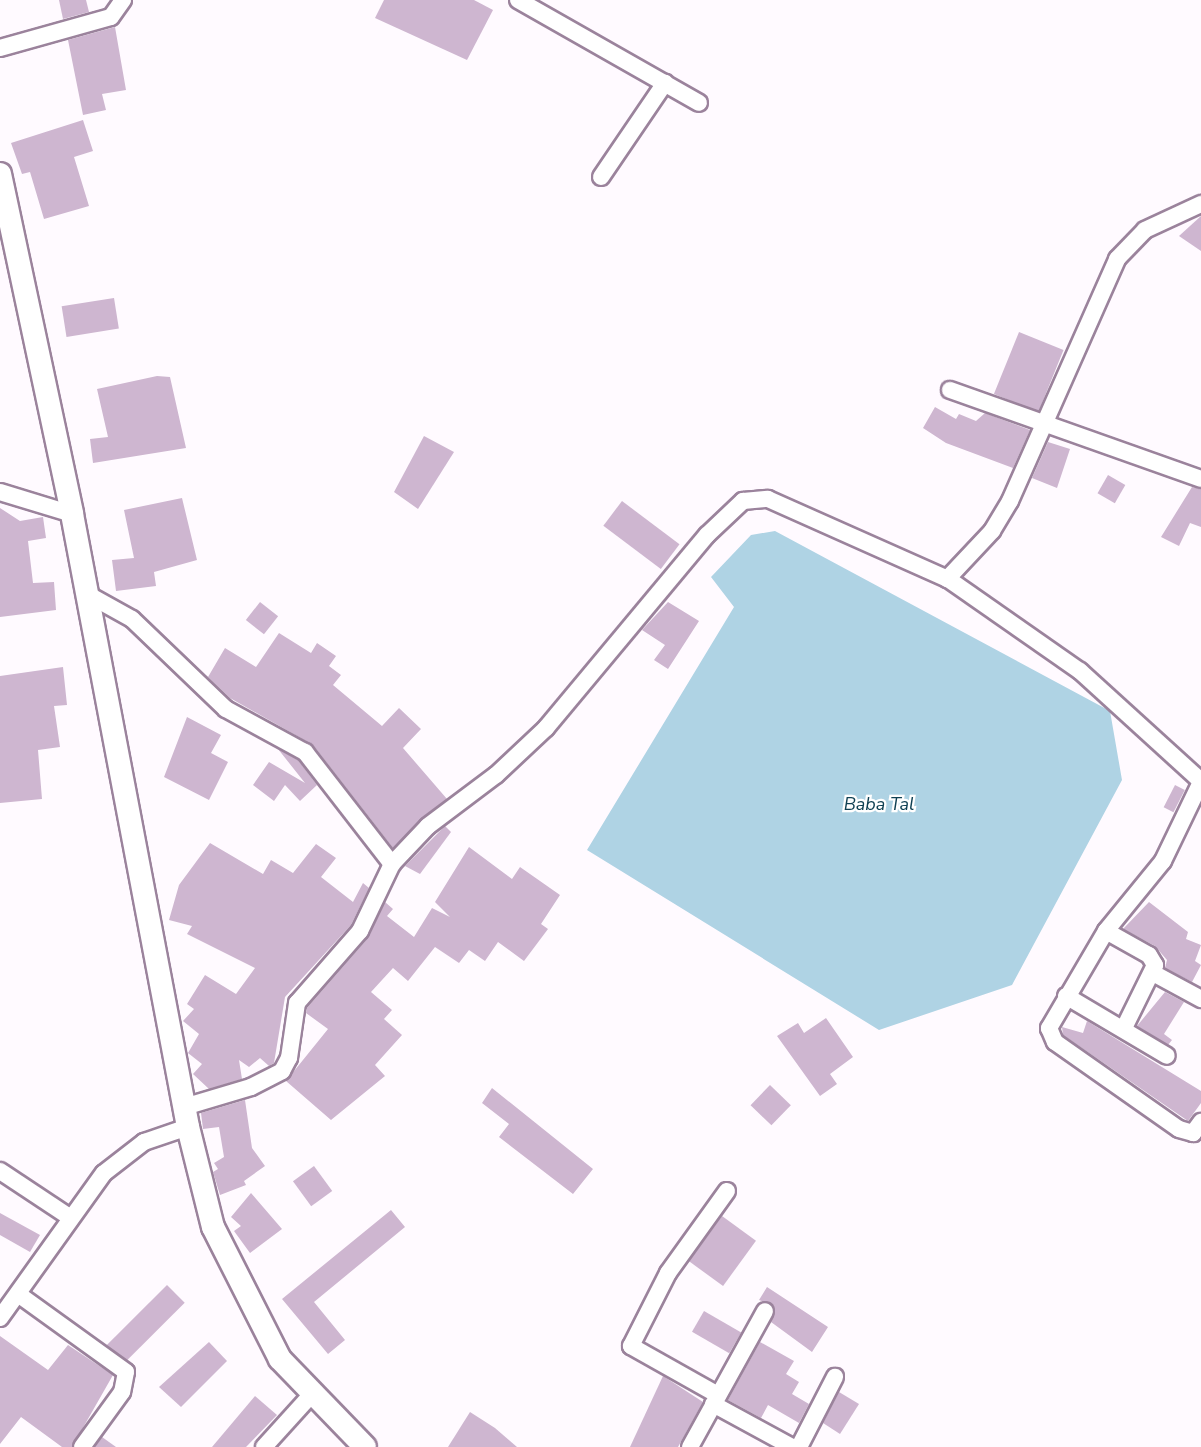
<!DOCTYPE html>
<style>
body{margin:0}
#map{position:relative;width:1201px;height:1447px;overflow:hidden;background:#fffaff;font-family:"Nunito Sans",sans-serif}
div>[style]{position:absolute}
.water>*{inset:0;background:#afd3e4}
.building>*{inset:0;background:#ceb6d0;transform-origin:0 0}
.roads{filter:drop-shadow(2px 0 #9b839c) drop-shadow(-2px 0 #9b839c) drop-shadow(0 2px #9b839c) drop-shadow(0 -2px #9b839c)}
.street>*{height:16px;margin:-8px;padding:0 8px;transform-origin:8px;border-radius:8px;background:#fff}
.secondary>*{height:22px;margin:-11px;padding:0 11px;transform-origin:11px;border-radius:11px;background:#fff}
span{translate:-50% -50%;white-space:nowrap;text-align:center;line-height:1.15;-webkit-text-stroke:4.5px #fff;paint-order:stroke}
.water-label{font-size:18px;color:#0f4053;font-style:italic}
</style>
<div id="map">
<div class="water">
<i style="clip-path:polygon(775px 531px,1110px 711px,1122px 780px,1012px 985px,879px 1030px,587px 850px,734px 607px,711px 577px,751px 535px)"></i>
</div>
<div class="building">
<i style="clip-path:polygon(59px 0,86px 0,89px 12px,63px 19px)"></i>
<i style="clip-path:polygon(384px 0,474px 0,493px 10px,467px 60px,375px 18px)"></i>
<i style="clip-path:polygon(115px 27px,126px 90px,102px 94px,106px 110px,83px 115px,68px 40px)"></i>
<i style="clip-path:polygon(83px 120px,93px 151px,74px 157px,89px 206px,44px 219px,30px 172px,22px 174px,11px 143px)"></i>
<i style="clip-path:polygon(1201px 216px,1201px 251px,1179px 236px)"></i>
<i style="left:114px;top:298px;width:31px;height:53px;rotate:81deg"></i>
<i style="left:1019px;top:332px;width:48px;height:67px;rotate:22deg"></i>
<i style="clip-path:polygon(157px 376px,170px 377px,186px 448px,93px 463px,90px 439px,108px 437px,97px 389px)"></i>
<i style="clip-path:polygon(935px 407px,956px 419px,959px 414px,976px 421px,985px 413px,1030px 430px,1013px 468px,946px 443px,923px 428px)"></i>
<i style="clip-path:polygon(424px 436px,454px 452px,418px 509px,394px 492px)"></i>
<i style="clip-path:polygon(1048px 442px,1070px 449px,1057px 488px,1032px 478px)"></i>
<i style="left:1108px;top:475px;width:20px;height:21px;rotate:30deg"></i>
<i style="clip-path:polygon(1192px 487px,1201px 489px,1201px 527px,1190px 523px,1179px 546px,1161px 537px)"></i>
<i style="clip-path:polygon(182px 498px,197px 560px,154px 572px,156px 586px,116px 591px,112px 560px,134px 558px,124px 510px)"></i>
<i style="left:622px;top:501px;width:72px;height:31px;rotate:37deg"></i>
<i style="clip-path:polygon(0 508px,20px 521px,43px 517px,46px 538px,28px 541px,33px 583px,54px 582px,56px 610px,0 617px)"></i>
<i style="left:260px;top:602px;width:23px;height:23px;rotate:38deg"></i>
<i style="clip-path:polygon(668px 602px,699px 621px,668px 669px,654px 660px,665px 645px,642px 630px)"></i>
<i style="clip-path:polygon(279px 633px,311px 653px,317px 643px,336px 656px,329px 666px,341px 675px,333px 685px,382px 726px,399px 708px,421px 729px,403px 748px,447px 799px,393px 848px,313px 745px,230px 698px,208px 677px,225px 648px,256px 667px)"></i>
<i style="clip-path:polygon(63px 667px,67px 705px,54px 706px,60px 747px,38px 750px,42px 799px,0 803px,0 676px)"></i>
<i style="clip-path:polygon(187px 717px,221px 735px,211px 753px,228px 762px,209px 800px,164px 777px)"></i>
<i style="clip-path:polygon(278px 749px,298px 760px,317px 785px,300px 801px,285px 785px,274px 801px,253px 785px,269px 762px,305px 783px)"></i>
<i style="left:1175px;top:785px;width:11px;height:25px;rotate:27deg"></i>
<i style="clip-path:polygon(445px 826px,451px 832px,420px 874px,405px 866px)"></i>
<i style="clip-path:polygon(210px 843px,263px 874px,271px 860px,293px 873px,316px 844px,336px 858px,321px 877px,353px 902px,363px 883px,369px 888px,351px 925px,285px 997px,274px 1063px,269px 1066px,260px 1058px,249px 1067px,239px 1060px,242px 1079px,209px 1089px,193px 1074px,202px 1064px,188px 1053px,199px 1034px,183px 1021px,194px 1009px,187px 1004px,205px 975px,236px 994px,255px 968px,187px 934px,192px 926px,169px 920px,179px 885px)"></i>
<i style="clip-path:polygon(469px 847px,512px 879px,520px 867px,560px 895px,541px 924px,548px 929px,524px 961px,498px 942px,485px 961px,469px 950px,459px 963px,435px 947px,408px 981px,393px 968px,371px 992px,392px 1010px,384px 1019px,402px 1035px,375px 1065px,385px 1076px,331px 1120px,286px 1081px,328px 1029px,306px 1013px,307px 1008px,368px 938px,385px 902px,393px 909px,387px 916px,414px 937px,432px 908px,450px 917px,435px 902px)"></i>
<i style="clip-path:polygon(1149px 902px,1188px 932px,1186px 939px,1201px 945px,1195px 961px,1201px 965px,1192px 982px,1165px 968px,1167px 960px,1155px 946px,1123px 929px)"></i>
<i style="clip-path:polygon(1165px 992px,1184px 1002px,1164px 1034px,1172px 1040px,1168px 1045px,1137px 1026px)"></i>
<i style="clip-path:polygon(826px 1018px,853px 1057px,830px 1074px,837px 1084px,820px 1096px,777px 1036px,798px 1023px,804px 1033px)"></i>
<i style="clip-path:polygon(1087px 1021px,1201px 1091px,1201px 1103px,1188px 1121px,1063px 1035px,1062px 1027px,1083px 1033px)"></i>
<i style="left:770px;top:1085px;width:29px;height:28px;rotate:44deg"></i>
<i style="clip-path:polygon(492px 1088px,593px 1169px,573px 1194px,499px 1137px,509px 1124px,482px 1103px)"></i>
<i style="clip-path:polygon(245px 1100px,252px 1148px,265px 1166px,244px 1181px,246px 1185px,220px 1195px,213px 1172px,218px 1169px,214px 1163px,224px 1157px,219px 1127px,203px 1129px,201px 1113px)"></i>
<i style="left:314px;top:1166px;width:31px;height:26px;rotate:54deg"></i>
<i style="clip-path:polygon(251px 1193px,282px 1229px,250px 1253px,234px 1231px,241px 1226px,231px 1217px)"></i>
<i style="clip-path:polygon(391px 1210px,405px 1227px,314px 1302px,345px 1340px,328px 1354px,282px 1299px)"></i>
<i style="clip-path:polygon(0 1213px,40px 1235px,30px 1252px,0 1235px)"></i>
<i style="left:722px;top:1216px;width:42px;height:56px;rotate:36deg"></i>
<i style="left:167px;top:1285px;width:25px;height:85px;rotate:45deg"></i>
<i style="clip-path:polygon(767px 1287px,828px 1327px,812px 1352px,771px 1322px,774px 1306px,759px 1300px)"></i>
<i style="left:704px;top:1311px;width:43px;height:24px;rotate:30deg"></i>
<i style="clip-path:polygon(0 1336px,48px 1370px,68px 1345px,113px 1375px,72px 1447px,62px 1447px,21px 1417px,0 1444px)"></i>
<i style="clip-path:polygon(209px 1342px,227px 1361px,181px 1407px,159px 1387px)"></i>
<i style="clip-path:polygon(760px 1342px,794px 1361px,786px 1374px,799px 1382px,792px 1394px,809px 1404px,799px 1423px,768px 1405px,761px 1418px,728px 1400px)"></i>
<i style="clip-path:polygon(663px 1376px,703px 1402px,678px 1447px,630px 1447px)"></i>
<i style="clip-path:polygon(839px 1392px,859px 1404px,840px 1434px,823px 1423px)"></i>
<i style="clip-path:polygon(255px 1396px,277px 1415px,246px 1447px,212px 1447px)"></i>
<i style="clip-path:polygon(470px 1412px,495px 1428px,517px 1447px,448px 1447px)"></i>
<i style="clip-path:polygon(102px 1437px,116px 1447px,95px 1447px)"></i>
</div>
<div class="roads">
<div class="street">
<i style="left:518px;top:0;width:208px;rotate:29.6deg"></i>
<i style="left:0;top:48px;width:115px;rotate:-15.6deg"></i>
<i style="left:111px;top:17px;width:21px;rotate:-55deg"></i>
<i style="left:601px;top:177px;width:114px;rotate:-55.8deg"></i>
<i style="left:950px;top:390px;width:266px;rotate:19.5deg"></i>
<i style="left:0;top:492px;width:75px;rotate:17deg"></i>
<i style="left:947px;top:579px;width:66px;rotate:-46.8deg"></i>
<i style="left:992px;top:531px;width:35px;rotate:-59deg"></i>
<i style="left:1010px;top:501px;width:265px;rotate:-66.1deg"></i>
<i style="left:1117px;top:259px;width:40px;rotate:-46deg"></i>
<i style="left:1145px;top:230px;width:62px;rotate:-24.9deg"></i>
<i style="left:87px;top:594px;width:51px;rotate:29.1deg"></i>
<i style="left:132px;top:619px;width:130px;rotate:43.8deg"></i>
<i style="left:226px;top:709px;width:90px;rotate:28.6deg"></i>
<i style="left:305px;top:752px;width:142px;rotate:52.2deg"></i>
<i style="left:1201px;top:782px;width:88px;rotate:115.7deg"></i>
<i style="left:1163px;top:861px;width:90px;rotate:129.2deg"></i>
<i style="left:1106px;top:931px;width:113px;rotate:120.4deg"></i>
<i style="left:1049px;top:1028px;width:15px;rotate:67deg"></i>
<i style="left:1055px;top:1042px;width:151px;rotate:35.1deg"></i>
<i style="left:1179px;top:1129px;width:15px;rotate:16deg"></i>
<i style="left:1193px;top:1133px;width:14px;rotate:-54deg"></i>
<i style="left:1106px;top:931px;width:49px;rotate:29.2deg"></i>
<i style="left:1149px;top:955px;width:12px;rotate:59deg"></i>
<i style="left:1155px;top:965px;width:68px;rotate:116.2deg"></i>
<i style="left:1153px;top:973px;width:55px;rotate:28.4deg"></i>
<i style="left:1066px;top:996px;width:117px;rotate:30.7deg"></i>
<i style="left:184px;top:1107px;width:70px;rotate:-16.6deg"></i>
<i style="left:251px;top:1087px;width:35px;rotate:-27deg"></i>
<i style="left:282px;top:1071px;width:15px;rotate:-62deg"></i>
<i style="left:289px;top:1058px;width:56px;rotate:-81.7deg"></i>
<i style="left:297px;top:1003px;width:96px;rotate:-48.8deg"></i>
<i style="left:360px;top:931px;width:74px;rotate:-64.5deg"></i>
<i style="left:392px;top:864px;width:52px;rotate:-46.5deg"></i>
<i style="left:428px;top:826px;width:85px;rotate:-36.9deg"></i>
<i style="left:496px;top:775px;width:69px;rotate:-43.2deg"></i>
<i style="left:546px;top:728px;width:251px;rotate:-50.2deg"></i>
<i style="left:707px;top:535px;width:50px;rotate:-43.4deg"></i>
<i style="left:743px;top:501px;width:25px;rotate:-5deg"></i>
<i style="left:768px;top:499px;width:197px;rotate:24deg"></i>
<i style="left:948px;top:579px;width:161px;rotate:34.9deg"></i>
<i style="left:1080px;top:671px;width:164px;rotate:42.3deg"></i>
<i style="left:0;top:1171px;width:85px;rotate:33.5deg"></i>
<i style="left:18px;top:1294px;width:133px;rotate:35.8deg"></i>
<i style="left:126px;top:1372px;width:20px;rotate:101deg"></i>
<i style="left:122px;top:1392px;width:68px;rotate:126deg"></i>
<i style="left:0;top:1318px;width:178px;rotate:-54.4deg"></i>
<i style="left:104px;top:1173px;width:51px;rotate:-37.8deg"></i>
<i style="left:144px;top:1142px;width:46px;rotate:-18.8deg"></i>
<i style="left:718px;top:1395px;width:100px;rotate:-150.6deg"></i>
<i style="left:631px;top:1346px;width:82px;rotate:-63.1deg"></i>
<i style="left:668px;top:1273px;width:101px;rotate:-54.3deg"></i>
<i style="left:713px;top:1404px;width:90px;rotate:28.6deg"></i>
<i style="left:264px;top:1447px;width:73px;rotate:-47.8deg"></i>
<i style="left:690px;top:1447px;width:155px;rotate:-61.1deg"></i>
<i style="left:799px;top:1447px;width:79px;rotate:-62.8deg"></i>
</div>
<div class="secondary">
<i style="left:0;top:174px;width:348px;rotate:78deg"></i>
<i style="left:72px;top:514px;width:624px;rotate:79.28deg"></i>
<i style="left:188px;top:1127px;width:103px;rotate:76deg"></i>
<i style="left:213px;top:1227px;width:148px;rotate:63.1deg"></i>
<i style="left:280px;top:1359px;width:122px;rotate:46deg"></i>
</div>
</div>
<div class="water-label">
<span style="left:879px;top:804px">Baba Tal</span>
</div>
</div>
